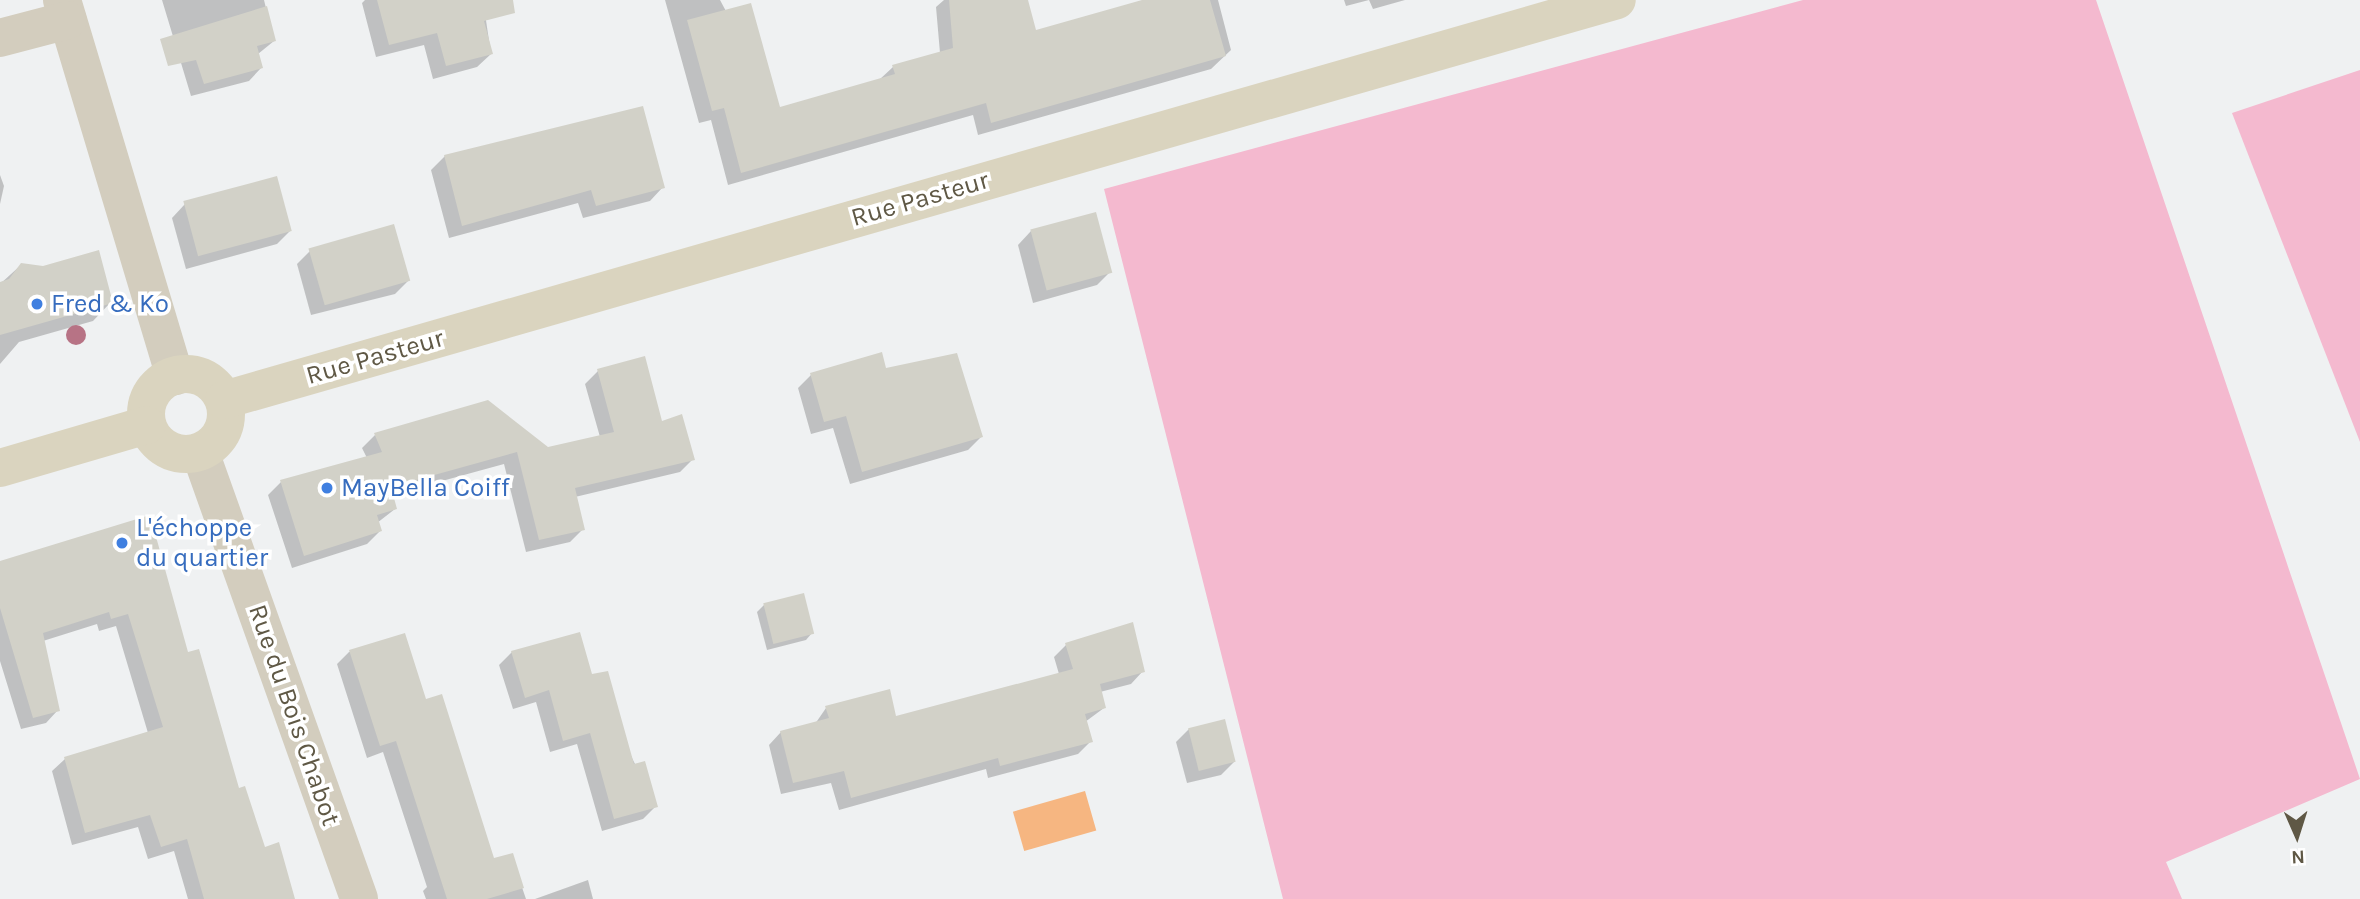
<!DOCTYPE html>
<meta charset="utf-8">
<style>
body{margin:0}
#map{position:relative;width:2360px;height:899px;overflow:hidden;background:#eff1f2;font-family:Karla,sans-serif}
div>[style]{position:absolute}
.green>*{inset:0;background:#f4b9cf}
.water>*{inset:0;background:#f6b681;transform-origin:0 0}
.shadow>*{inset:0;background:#0003}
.building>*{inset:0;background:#d2d1c8;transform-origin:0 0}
.street>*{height:38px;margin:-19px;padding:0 19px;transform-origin:19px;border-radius:19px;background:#d3cdbe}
.secondary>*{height:38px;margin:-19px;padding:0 19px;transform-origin:19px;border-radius:19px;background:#dad4bf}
.secondary>.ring{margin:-19px;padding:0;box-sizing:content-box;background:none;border:38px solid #dad4bf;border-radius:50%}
.trees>*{width:20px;height:20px;margin:-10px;border-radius:50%;background:#b77385}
.dots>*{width:19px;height:19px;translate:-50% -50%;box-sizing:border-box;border:4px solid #fff;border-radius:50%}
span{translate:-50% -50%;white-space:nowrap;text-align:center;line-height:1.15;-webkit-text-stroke:7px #fff;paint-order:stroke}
.street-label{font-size:26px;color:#5f5845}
.shop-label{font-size:26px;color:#366cbe}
.left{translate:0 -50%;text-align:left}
.north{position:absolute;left:2262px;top:801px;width:70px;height:70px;-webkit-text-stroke:5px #fff;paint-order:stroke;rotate:177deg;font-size:19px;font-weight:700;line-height:28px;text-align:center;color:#5f5845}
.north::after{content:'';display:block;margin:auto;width:24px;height:32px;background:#5f5845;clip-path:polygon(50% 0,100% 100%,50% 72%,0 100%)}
</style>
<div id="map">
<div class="green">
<i style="clip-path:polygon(1803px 0,2096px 0,2360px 779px,2166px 862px,2182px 899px,1283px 899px,1104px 189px)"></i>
<i style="clip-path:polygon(2360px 70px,2360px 442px,2232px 113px)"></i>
</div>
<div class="water">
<i style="left:1085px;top:791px;width:41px;height:75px;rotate:74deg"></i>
</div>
<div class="shadow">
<i style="clip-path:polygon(162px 0,264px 0,274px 41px,258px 54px,261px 68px,249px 81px,191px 96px)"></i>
<i style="clip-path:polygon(365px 0,483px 0,491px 54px,477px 67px,433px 79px,424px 45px,376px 57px,362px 3px)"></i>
<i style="clip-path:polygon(665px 0,720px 0,779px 110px,879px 80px,893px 67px,940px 53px,936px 7px,944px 0,1026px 0,1035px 32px,1148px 0,1218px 0,1231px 50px,1211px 69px,978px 135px,973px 115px,728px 185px,711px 120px,699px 123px)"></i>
<i style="clip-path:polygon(1344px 0,1405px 0,1373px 9px,1369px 0,1346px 6px)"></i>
<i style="clip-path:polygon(445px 156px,663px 187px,650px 201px,583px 218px,578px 203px,449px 238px,431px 170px)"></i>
<i style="clip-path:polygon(0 175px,4px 186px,0 204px)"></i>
<i style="clip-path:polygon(185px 204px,290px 231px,277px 244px,186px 269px,172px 218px)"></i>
<i style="clip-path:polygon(1031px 231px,1110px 272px,1097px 285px,1033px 303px,1018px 245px)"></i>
<i style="clip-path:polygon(310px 251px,408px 281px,395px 294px,311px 315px,297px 264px)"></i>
<i style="clip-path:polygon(21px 265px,111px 302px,93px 321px,19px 342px,0 364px,0 284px)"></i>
<i style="clip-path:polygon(956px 355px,981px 437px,968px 450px,850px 484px,833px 428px,811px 434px,798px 388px,811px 375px,885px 370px)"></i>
<i style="clip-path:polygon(598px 371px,661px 423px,693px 459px,680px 472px,575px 497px,583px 529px,570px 542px,526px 552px,504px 464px,391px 495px,395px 509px,377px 523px,380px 531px,367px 544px,292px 568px,268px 495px,281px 482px,367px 458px,362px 448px,375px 435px,548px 449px,600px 437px,585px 384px)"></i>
<i style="clip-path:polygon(149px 517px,187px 655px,238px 790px,264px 849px,294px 899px,188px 899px,174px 851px,148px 859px,138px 827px,72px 845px,52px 771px,65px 759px,148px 733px,116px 626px,99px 631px,97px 624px,43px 641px,58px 710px,46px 723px,21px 729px,0 661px,0 562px)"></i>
<i style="clip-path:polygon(764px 605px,812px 633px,806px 640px,767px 650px,757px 612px)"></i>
<i style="clip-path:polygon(404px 635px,424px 701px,493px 861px,511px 855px,526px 899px,426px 899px,423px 891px,427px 887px,383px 752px,367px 758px,337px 664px,349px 652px)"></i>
<i style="clip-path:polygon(1066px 645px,1143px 671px,1131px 684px,1100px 692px,1104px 708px,1085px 722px,1091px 741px,1078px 754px,988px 778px,986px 769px,839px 810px,831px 783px,781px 794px,769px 745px,781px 732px,815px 724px,826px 708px,895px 718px,1059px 674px,1054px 657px)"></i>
<i style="clip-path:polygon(512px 652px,591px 676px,656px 806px,643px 819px,602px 831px,577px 744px,550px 752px,536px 702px,513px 709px,499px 665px)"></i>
<i style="clip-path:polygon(1189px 729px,1234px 762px,1221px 775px,1187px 783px,1176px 742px)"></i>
<i style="clip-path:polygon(588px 880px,593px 899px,535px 899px)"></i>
</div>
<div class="building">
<i style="clip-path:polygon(377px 0,513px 0,515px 13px,484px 21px,493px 54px,446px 66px,437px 33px,389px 45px)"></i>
<i style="clip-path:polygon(949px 0,1028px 0,1036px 30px,1142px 0,1210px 0,1226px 56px,991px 123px,986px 103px,741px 173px,724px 108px,712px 111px,687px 20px,751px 3px,780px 107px,895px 74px,892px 65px,953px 48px)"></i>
<i style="clip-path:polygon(267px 6px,276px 41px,257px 46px,263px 68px,204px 84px,196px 60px,168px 66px,160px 39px)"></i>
<i style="clip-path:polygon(643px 106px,665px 188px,596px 206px,591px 190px,462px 226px,444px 155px)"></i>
<i style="left:277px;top:176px;width:57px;height:97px;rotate:75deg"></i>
<i style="left:1096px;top:212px;width:63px;height:68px;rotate:75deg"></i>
<i style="left:394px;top:224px;width:59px;height:89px;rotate:74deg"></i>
<i style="clip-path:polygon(99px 250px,113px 303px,0 335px,0 282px,9px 279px,21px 263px,43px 266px)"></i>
<i style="clip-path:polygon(882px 352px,886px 368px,957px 353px,983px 437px,862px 472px,846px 416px,824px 422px,810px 373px)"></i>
<i style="clip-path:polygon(645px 356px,662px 421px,682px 414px,695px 460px,575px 488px,585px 530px,539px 540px,517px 452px,391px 487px,397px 509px,377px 515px,382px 531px,304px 556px,280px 480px,382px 452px,374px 433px,488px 400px,548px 447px,614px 432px,597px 369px)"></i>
<i style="clip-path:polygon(150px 515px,188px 652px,199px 649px,239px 788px,245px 786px,265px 847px,279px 842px,295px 899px,204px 899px,187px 839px,161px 847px,150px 815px,85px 833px,64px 757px,163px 727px,128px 614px,111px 619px,109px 612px,43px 633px,60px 711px,33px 718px,0 608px,0 561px)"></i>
<i style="left:804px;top:593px;width:42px;height:42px;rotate:76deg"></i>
<i style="clip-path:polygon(1133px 622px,1145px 672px,1100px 684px,1106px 708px,1085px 714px,1093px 742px,1000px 766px,998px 758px,851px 798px,844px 771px,793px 783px,780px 731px,829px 718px,825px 706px,890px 689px,896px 716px,1073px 669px,1065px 643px)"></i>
<i style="clip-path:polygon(580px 632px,592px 674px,608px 671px,634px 764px,645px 761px,658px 807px,614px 819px,590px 733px,563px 741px,549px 690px,525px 698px,511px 651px)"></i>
<i style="clip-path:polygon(405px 633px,426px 699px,442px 694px,494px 858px,513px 853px,524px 888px,487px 899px,447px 899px,396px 741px,380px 746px,349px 650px)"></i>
<i style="left:1225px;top:719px;width:44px;height:38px;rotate:76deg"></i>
</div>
<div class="street">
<i style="left:62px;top:0;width:393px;rotate:73.3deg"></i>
<i style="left:0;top:38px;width:70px;rotate:-14.8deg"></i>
<i style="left:200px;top:452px;width:474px;rotate:70.4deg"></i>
</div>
<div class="secondary">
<i class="ring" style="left:146px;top:374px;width:42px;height:42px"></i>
<i style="left:224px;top:400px;width:1449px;rotate:-16.02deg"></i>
<i style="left:0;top:468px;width:153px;rotate:-16.3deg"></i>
</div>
<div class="trees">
<i style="left:76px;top:335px"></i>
</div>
<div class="dots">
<i style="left:37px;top:304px;background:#3f7fe0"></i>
<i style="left:327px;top:488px;background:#3f7fe0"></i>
<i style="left:122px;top:543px;background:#3f7fe0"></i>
</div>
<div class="street-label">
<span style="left:920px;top:199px;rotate:-16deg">Rue Pasteur</span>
<span style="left:375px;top:357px;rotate:-16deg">Rue Pasteur</span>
<span style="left:294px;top:715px;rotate:71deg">Rue du Bois Chabot</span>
</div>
<div class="shop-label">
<span class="left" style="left:51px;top:304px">Fred &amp; Ko</span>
<span class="left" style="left:341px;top:488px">MayBella Coiff</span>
<span class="left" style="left:136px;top:543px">L'échoppe<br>du quartier</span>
</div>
<div class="north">N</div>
</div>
